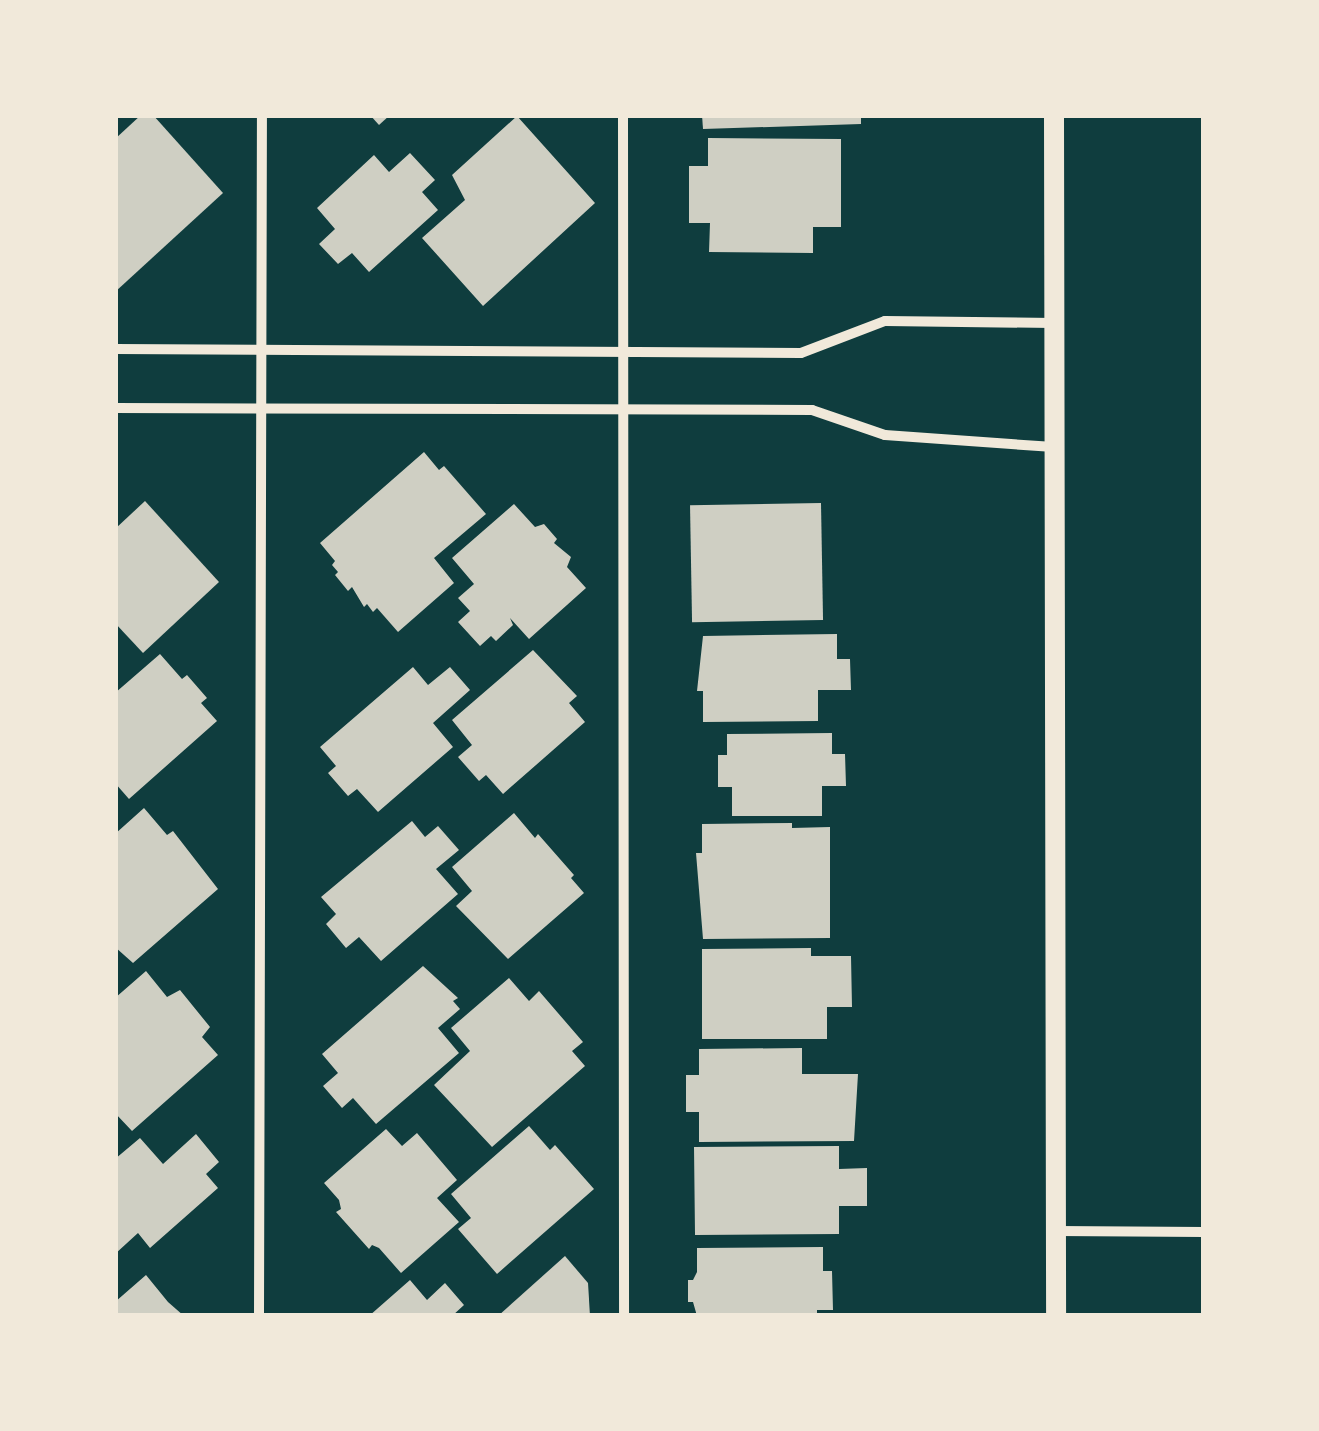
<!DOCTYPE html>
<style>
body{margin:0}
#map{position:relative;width:1319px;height:1431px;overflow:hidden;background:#0f3d3e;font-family:"Sofia Sans Condensed",sans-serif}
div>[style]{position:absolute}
.building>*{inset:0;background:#cfcfc3;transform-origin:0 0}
.minor>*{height:10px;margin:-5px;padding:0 5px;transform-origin:5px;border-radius:5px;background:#f1e9da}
.secondary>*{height:20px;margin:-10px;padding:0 10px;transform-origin:10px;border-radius:10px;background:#f1e9da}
span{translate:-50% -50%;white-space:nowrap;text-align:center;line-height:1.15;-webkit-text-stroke:8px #f1e9da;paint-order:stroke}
.frame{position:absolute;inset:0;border:118px solid #f1e9da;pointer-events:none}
</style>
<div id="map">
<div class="building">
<i style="clip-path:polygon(141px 115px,153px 115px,223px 193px,115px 292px,115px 139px)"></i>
<i style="clip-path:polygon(370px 115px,390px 115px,379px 125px)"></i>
<i style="clip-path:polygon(702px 115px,861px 115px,861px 124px,703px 129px)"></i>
<i style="clip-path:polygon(517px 116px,595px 203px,483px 306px,422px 238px,465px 200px,452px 175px)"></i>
<i style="clip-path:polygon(708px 138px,841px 139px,841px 227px,813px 227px,813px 253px,709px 252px,710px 223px,689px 223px,689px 166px,708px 166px)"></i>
<i style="clip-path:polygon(410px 153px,435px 180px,422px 192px,438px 210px,369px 272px,352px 253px,338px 264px,319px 244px,335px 229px,317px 208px,374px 155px,389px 172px)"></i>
<i style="clip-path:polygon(424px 452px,439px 470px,444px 466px,486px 514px,434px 558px,454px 583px,398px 632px,377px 608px,373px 612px,367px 604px,364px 607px,352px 587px,348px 591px,335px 575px,338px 572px,332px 565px,335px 561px,320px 543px)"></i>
<i style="clip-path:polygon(145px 501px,219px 582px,143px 653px,115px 623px,115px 529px)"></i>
<i style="left:821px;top:503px;width:117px;height:131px;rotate:89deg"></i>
<i style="clip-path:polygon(514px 504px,535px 527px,544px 524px,557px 539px,554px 543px,571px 557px,567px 567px,586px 588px,529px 639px,510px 618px,513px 625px,496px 641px,491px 636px,480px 646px,458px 622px,470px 611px,458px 598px,474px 584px,452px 558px)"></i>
<i style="clip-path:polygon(837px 634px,837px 659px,850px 659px,851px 690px,818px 690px,818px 721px,703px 722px,703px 691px,697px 691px,703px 636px)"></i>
<i style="clip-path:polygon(533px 650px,577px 696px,569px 703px,585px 722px,503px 794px,486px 775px,479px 781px,458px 757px,472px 745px,452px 720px)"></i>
<i style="clip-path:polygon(160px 654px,182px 679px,187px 675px,207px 698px,201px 703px,217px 721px,129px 799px,115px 783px,115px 693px)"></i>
<i style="clip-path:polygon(413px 667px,428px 685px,450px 667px,470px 690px,433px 723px,453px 747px,378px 812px,357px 789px,348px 796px,328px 773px,336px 766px,320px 747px)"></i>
<i style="clip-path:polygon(832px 733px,832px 754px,845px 754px,846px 786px,822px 786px,822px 816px,732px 816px,732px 787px,718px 787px,718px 755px,727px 755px,727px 734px)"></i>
<i style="clip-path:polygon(144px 808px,167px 835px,173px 831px,218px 889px,133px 963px,115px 947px,115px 834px)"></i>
<i style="clip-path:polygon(514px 813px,535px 838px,538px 834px,574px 875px,571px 878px,584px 893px,508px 959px,456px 906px,472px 891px,452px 867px)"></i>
<i style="clip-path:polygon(412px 821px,425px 837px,438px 826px,459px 850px,436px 869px,458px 894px,381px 961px,359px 937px,346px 948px,326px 924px,336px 914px,321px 897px)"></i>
<i style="clip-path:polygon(792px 823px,792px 828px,830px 827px,830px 938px,703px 939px,696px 853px,702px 853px,702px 824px)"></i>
<i style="clip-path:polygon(811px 948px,811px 956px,851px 956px,852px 1007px,827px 1007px,827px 1039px,702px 1039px,702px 949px)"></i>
<i style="clip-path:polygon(423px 966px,458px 998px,453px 1001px,460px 1009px,438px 1028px,459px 1053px,376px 1124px,353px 1098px,342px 1108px,323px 1086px,338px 1073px,322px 1054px)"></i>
<i style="clip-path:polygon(146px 971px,167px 997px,180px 990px,210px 1027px,202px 1037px,218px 1055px,132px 1131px,115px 1113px,115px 998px)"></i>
<i style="clip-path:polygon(509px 978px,529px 1001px,539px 991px,583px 1042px,572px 1051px,585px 1066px,492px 1147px,434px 1085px,470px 1051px,451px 1028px)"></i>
<i style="clip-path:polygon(802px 1048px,802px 1074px,858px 1074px,854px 1141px,699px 1142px,699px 1112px,686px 1112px,686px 1075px,699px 1075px,699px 1049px)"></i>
<i style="clip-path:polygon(529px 1126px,550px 1150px,555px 1145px,594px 1189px,497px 1274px,458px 1229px,471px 1218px,451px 1194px)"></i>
<i style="clip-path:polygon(386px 1129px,402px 1146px,417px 1133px,457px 1180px,437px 1198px,459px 1222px,401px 1273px,379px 1248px,372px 1245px,369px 1249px,336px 1212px,341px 1209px,339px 1200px,324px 1183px)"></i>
<i style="clip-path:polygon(196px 1134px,219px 1162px,206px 1174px,218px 1188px,150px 1248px,138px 1233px,115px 1254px,115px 1159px,140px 1138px,163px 1164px)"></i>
<i style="clip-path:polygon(839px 1146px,839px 1169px,867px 1168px,867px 1206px,839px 1206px,839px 1234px,695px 1235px,694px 1147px)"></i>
<i style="clip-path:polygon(823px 1247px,823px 1271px,832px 1271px,833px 1310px,817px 1310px,817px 1316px,697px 1316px,693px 1302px,688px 1302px,688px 1280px,693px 1280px,697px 1272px,697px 1248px)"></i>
<i style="clip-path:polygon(565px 1256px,588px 1283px,590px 1316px,498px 1316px)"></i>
<i style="clip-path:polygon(146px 1275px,168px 1302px,184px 1316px,115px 1316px,115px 1302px)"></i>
<i style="clip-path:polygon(410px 1280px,427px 1300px,445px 1283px,464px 1305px,452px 1316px,369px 1316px)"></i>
</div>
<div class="minor">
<i style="left:623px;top:115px;width:1201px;rotate:89.95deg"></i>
<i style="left:115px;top:349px;width:686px;rotate:0.33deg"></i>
<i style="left:801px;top:353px;width:90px;rotate:-20.9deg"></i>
<i style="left:885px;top:321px;width:169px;rotate:0.7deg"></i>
<i style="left:115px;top:408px;width:697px;rotate:0.16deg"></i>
<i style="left:812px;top:410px;width:77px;rotate:18.9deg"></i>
<i style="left:885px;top:435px;width:169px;rotate:4.1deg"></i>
<i style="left:1057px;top:1231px;width:147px;rotate:0.4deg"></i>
<i style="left:259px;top:1316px;width:1201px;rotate:-89.86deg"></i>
</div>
<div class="secondary">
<i style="left:1054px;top:115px;width:1201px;rotate:89.9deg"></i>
</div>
<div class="frame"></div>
</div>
